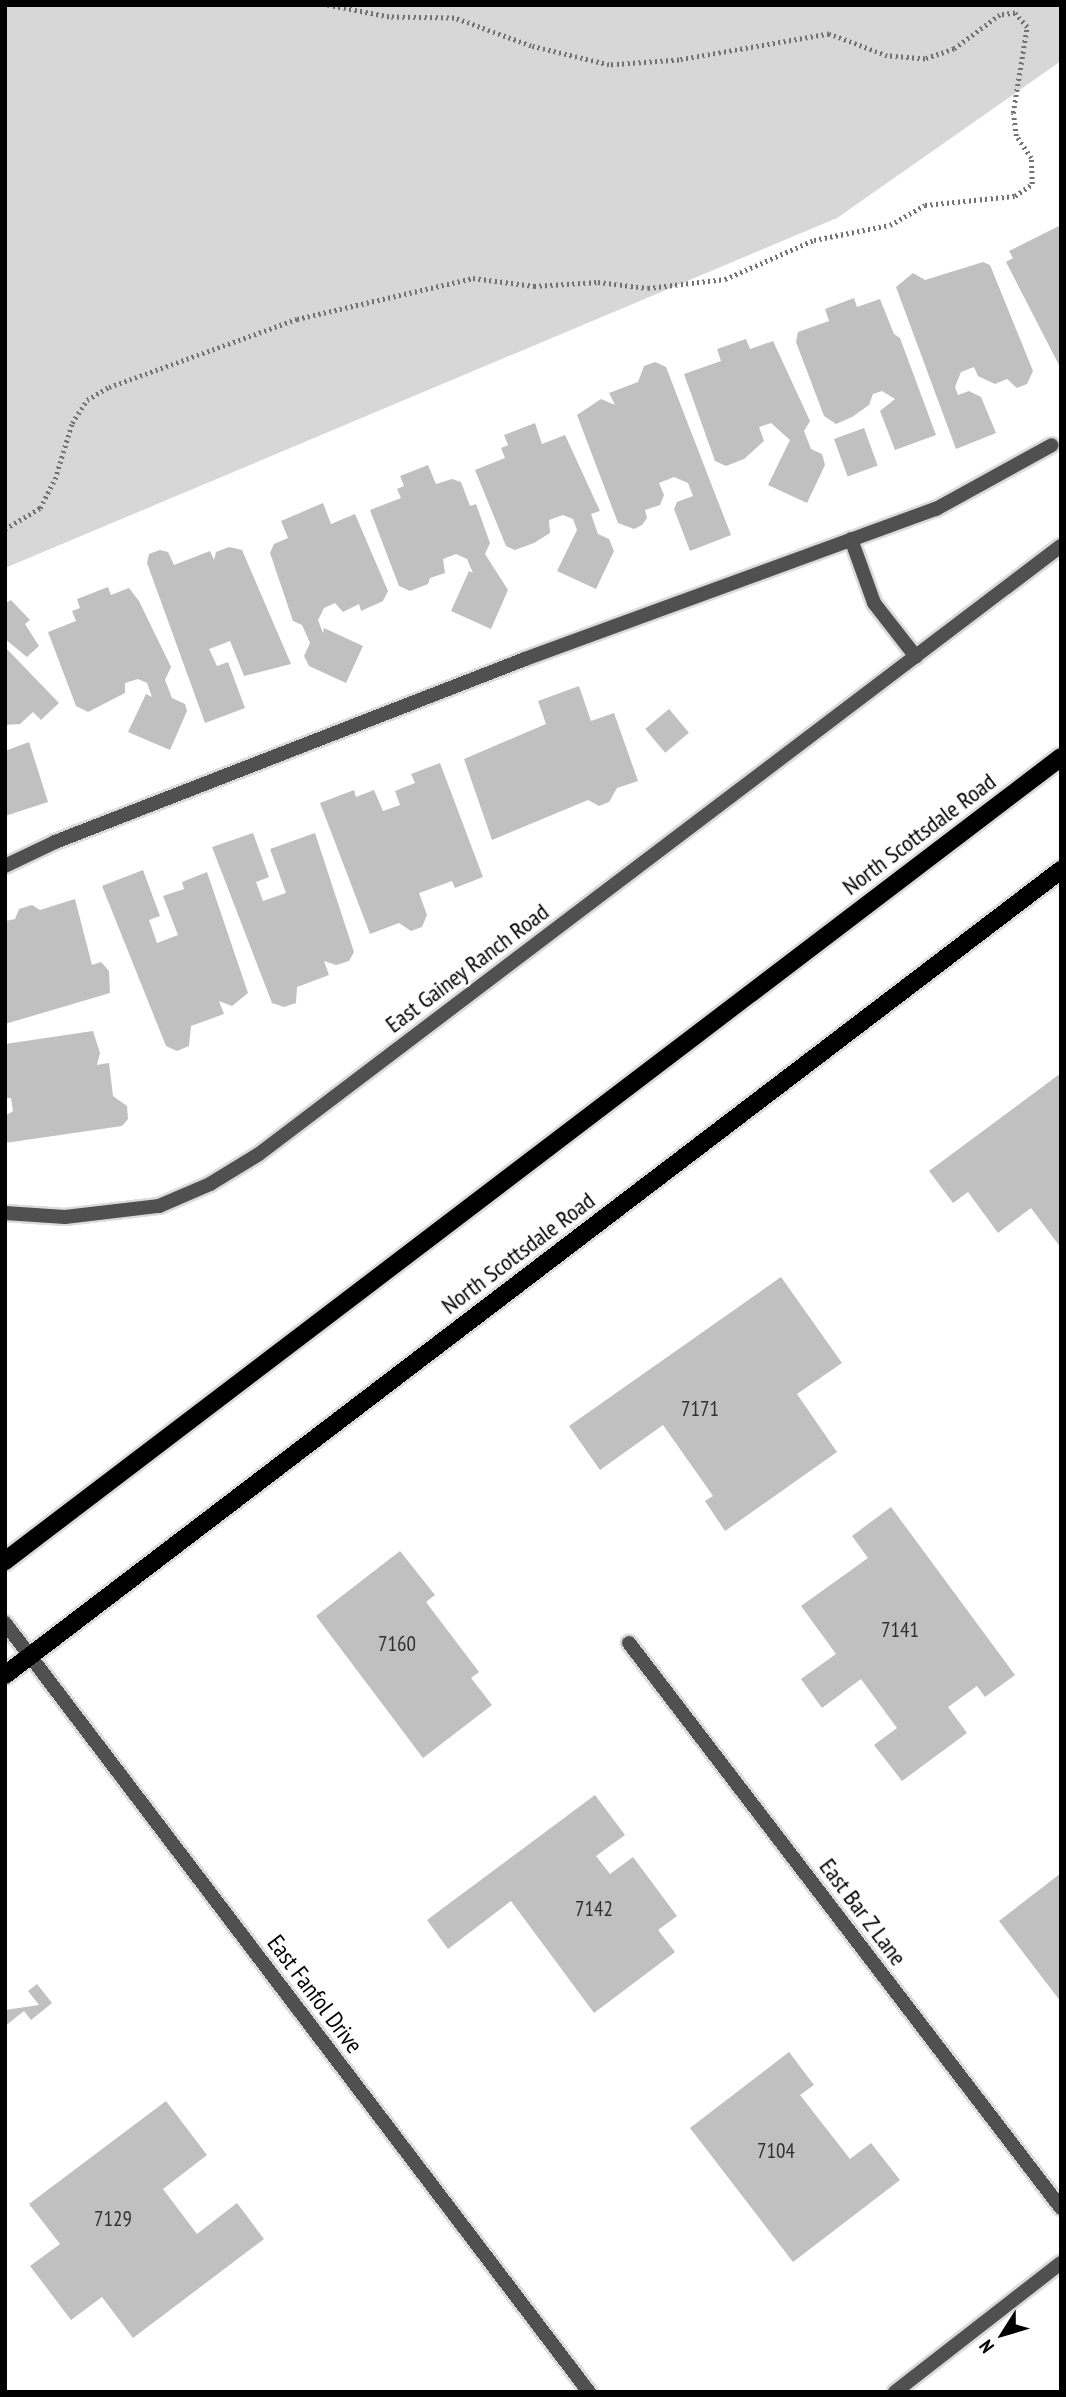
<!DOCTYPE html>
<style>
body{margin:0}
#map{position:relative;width:1066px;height:2397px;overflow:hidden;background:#fff;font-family:"PT Sans Narrow",sans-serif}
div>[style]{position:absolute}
.green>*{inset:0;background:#d7d7d7}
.building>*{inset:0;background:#c0c0c0;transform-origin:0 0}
.path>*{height:4.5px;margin-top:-2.25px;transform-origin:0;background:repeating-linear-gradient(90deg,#727272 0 2px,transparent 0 5.5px)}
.roads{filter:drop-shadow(2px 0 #dbdbdb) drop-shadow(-2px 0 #dbdbdb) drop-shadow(0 2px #dbdbdb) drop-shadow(0 -2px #dbdbdb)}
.street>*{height:14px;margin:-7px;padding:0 7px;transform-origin:7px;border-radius:7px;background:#505050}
.primary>*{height:18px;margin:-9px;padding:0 9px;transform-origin:9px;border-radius:9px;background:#000}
span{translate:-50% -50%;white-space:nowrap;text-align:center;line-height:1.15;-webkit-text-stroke:5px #fff;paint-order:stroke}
.number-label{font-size:21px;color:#303030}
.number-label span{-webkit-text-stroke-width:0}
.street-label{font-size:24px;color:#000}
.frame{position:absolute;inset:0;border:7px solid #000;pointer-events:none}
.north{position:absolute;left:968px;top:2299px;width:70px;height:70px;-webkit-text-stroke:5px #fff;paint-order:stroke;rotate:233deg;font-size:19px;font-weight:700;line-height:28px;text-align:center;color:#000}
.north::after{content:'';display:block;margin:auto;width:24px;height:32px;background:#000;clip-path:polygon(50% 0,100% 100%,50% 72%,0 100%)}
</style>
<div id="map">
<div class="green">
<i style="clip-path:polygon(5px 5px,1061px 5px,1061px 61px,837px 218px,5px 568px)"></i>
</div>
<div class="building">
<i style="clip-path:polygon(1061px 225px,1061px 369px,1006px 262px,1013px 258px,1009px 251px)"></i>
<i style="clip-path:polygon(983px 262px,990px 265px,1033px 371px,1027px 384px,1017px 388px,1007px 379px,995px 384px,978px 376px,974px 367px,961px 372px,955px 387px,958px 395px,969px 391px,981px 397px,996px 433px,956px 449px,896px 287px,913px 273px,925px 280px)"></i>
<i style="clip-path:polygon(854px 298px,857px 307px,880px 299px,894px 334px,900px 338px,936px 435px,895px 450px,880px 411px,895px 399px,882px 391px,873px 394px,869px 405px,852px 417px,836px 424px,824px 416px,796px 342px,798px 332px,829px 321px,825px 309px)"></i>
<i style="clip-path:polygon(746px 339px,750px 349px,773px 341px,810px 421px,804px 431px,811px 449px,822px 454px,825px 465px,807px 503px,768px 485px,790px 440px,771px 423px,759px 427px,764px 441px,744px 459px,726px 466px,715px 461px,684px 374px,721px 361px,717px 349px)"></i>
<i style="clip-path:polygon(655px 362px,666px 367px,731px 535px,690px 551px,674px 509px,677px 502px,693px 496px,688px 483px,674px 477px,659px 483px,664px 495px,660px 505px,645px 510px,647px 518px,642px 525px,634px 529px,618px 523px,577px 415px,601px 399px,615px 405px,609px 393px,638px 382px,644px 366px)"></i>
<i style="clip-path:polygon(535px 423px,542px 444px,565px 435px,600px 511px,591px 514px,598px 534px,609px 539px,614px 551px,596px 589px,557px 571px,577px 530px,573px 519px,563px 515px,549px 520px,550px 533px,534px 543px,515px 550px,506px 546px,475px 470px,505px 458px,501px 448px,508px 445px,504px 435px)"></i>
<i style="left:864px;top:428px;width:40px;height:32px;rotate:70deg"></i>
<i style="clip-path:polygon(428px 465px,436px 484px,452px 479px,461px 482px,470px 506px,476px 504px,490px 543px,485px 554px,508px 590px,491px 629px,451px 611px,469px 571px,473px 573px,467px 559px,456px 554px,443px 559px,445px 573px,430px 578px,428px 584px,410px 591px,399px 586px,370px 510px,401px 498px,397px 489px,404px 486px,400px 476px)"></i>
<i style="clip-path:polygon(323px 503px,331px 524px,355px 514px,388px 591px,383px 601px,361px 611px,359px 604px,343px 612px,335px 603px,324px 608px,318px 620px,323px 633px,324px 628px,363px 646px,346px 683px,309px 666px,304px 656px,310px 643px,302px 625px,293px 621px,270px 553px,274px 544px,288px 538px,281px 521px)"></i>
<i style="clip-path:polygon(229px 547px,242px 550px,291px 664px,244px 676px,230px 641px,209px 649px,217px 666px,228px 662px,245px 708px,205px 723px,147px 563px,149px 554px,160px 550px,168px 552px,174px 565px,210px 551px,214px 560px,216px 552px)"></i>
<i style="clip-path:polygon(108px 587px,111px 595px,129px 588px,139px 601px,171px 667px,165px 680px,172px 698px,185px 704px,187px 711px,170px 750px,128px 732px,146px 694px,152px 697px,147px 683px,138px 679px,125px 683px,125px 693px,88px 712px,76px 706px,48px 632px,76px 621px,72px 611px,80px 608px,77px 599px)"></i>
<i style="clip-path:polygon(11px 600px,30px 620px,25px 624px,39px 646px,27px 657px,5px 639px,5px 603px)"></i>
<i style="clip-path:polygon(5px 647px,59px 703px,41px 720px,33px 712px,20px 724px,5px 725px)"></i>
<i style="clip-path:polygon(579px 686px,591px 721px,614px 713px,638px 781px,617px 788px,609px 802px,599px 806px,588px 800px,492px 840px,464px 759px,546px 724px,538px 701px)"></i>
<i style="left:669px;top:709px;width:31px;height:31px;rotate:50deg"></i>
<i style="clip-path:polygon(29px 742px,48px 802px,5px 816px,5px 751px)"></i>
<i style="clip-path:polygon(440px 763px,483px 877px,455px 888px,452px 881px,419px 893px,427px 915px,422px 927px,411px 931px,399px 923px,370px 934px,320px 803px,354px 790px,356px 797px,374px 790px,383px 811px,400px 805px,395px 791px,415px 783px,411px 774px)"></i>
<i style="clip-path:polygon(253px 833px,269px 877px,256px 882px,263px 901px,286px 893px,270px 849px,315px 833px,354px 952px,349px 961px,336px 965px,324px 961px,329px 975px,297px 987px,296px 1003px,284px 1007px,272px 1003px,212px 847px)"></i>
<i style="clip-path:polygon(143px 870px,160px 916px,149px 920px,157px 943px,178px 935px,163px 896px,184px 889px,182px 882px,207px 872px,248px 993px,232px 1006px,219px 1001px,224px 1014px,191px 1026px,189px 1046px,177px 1051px,166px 1046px,102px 886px)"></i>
<i style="clip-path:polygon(75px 899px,92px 965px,101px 962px,109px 971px,110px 993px,5px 1024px,5px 921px,15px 919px,19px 909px,32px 905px,40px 910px)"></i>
<i style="clip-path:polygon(93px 1031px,100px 1053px,97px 1065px,109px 1063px,113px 1096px,127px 1106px,128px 1119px,122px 1126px,5px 1143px,5px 1116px,13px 1111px,11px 1098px,5px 1098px,5px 1044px)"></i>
<i style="clip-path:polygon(1061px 1073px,1061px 1248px,1031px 1208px,998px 1233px,968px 1192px,953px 1203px,929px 1171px)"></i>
<i style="clip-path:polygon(781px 1277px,842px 1363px,797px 1394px,837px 1452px,725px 1531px,705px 1501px,713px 1496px,663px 1425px,600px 1470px,569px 1426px)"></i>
<i style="clip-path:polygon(891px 1507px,1015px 1675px,985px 1697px,977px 1686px,948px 1707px,967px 1733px,902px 1781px,874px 1745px,897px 1728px,861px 1679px,822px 1708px,801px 1679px,836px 1654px,801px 1606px,868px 1558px,852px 1536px)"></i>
<i style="clip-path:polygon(400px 1551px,435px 1595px,426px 1602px,479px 1672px,471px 1678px,492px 1705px,423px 1758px,316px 1616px)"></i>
<i style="clip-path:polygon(595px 1795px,625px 1835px,596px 1856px,610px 1874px,633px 1857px,677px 1916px,658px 1930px,675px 1952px,594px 2013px,511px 1901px,448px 1949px,427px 1920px)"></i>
<i style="clip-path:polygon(1061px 1873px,1061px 2002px,999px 1921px)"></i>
<i style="clip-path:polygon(37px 1984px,52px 2003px,31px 2020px,24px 2011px,5px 2026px,5px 2010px,39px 2005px,28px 1991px)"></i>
<i style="clip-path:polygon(789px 2052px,814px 2085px,800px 2095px,850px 2159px,871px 2143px,900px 2180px,793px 2262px,690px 2128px)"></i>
<i style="clip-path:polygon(166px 2101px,207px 2155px,163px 2189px,197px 2234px,237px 2203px,264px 2239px,133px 2338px,102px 2297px,71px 2320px,30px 2266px,60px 2244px,29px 2204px)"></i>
</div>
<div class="path">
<i style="left:5px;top:529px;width:41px;rotate:-31deg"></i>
<i style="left:40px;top:508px;width:33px;rotate:-63deg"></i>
<i style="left:55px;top:479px;width:59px;rotate:-73.1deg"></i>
<i style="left:72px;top:423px;width:27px;rotate:-57deg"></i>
<i style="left:87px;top:400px;width:26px;rotate:-31deg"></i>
<i style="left:109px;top:387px;width:200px;rotate:-19.9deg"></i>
<i style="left:297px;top:319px;width:181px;rotate:-13.1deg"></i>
<i style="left:473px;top:278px;width:62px;rotate:7.5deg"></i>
<i style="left:534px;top:286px;width:64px;rotate:-3.6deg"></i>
<i style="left:598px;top:282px;width:50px;rotate:6.8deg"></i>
<i style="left:648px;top:288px;width:78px;rotate:-6.7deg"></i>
<i style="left:725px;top:279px;width:97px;rotate:-23.7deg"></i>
<i style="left:814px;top:240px;width:77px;rotate:-11.2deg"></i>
<i style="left:890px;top:225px;width:40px;rotate:-29.7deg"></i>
<i style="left:925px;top:205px;width:90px;rotate:-5.7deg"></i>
<i style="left:1015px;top:196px;width:21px;rotate:-35deg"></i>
<i style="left:1032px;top:184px;width:26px;rotate:-92deg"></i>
<i style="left:1031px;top:158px;width:27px;rotate:-124deg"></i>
<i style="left:1016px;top:136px;width:23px;rotate:-97deg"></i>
<i style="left:1013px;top:113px;width:87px;rotate:-80.8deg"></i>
<i style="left:1027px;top:27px;width:18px;rotate:-131deg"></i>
<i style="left:1015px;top:13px;width:15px;rotate:172deg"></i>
<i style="left:1000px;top:15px;width:57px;rotate:143.5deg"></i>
<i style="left:954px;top:49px;width:31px;rotate:161deg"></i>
<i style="left:925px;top:59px;width:38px;rotate:-175deg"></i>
<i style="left:887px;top:56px;width:62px;rotate:-159.2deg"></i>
<i style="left:829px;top:34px;width:152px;rotate:170.2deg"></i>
<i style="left:679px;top:60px;width:70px;rotate:175.9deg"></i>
<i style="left:609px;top:65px;width:80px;rotate:-166.3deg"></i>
<i style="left:531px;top:46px;width:82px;rotate:-160deg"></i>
<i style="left:454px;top:18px;width:65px;rotate:-179.1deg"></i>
<i style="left:389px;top:17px;width:63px;rotate:-169deg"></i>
</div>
<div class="roads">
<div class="street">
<i style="left:851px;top:539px;width:68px;rotate:70.2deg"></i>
<i style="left:874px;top:603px;width:68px;rotate:52.1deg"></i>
<i style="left:5px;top:866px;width:55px;rotate:-25.6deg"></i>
<i style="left:55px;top:842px;width:504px;rotate:-21.27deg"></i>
<i style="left:525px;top:659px;width:438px;rotate:-20.1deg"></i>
<i style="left:936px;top:509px;width:132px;rotate:-28.9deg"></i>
<i style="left:5px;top:1213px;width:60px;rotate:3.8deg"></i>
<i style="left:65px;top:1217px;width:95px;rotate:-6.7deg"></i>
<i style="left:159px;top:1206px;width:56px;rotate:-23.3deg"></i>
<i style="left:210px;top:1184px;width:57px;rotate:-31.5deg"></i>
<i style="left:259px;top:1154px;width:1006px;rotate:-37.17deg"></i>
<i style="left:5px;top:1623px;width:966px;rotate:52.79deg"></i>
<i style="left:629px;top:1643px;width:711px;rotate:52.6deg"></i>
<i style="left:895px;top:2392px;width:210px;rotate:-37.9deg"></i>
</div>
<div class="primary">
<i style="left:5px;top:1561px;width:1327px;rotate:-37.28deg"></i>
<i style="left:5px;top:1675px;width:1328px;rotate:-37.32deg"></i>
</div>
</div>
<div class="number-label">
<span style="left:700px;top:1409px">7171</span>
<span style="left:900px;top:1630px">7141</span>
<span style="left:397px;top:1644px">7160</span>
<span style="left:594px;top:1909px">7142</span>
<span style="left:776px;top:2151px">7104</span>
<span style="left:113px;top:2219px">7129</span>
</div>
<div class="street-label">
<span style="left:919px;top:834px;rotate:-37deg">North Scottsdale Road</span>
<span style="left:467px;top:968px;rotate:-37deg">East Gainey Ranch Road</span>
<span style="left:518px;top:1253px;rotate:-37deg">North Scottsdale Road</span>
<span style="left:863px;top:1912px;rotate:53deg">East Bar Z Lane</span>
<span style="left:315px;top:1994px;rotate:53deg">East Fanfol Drive</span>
</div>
<div class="frame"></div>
<div class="north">N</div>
</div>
